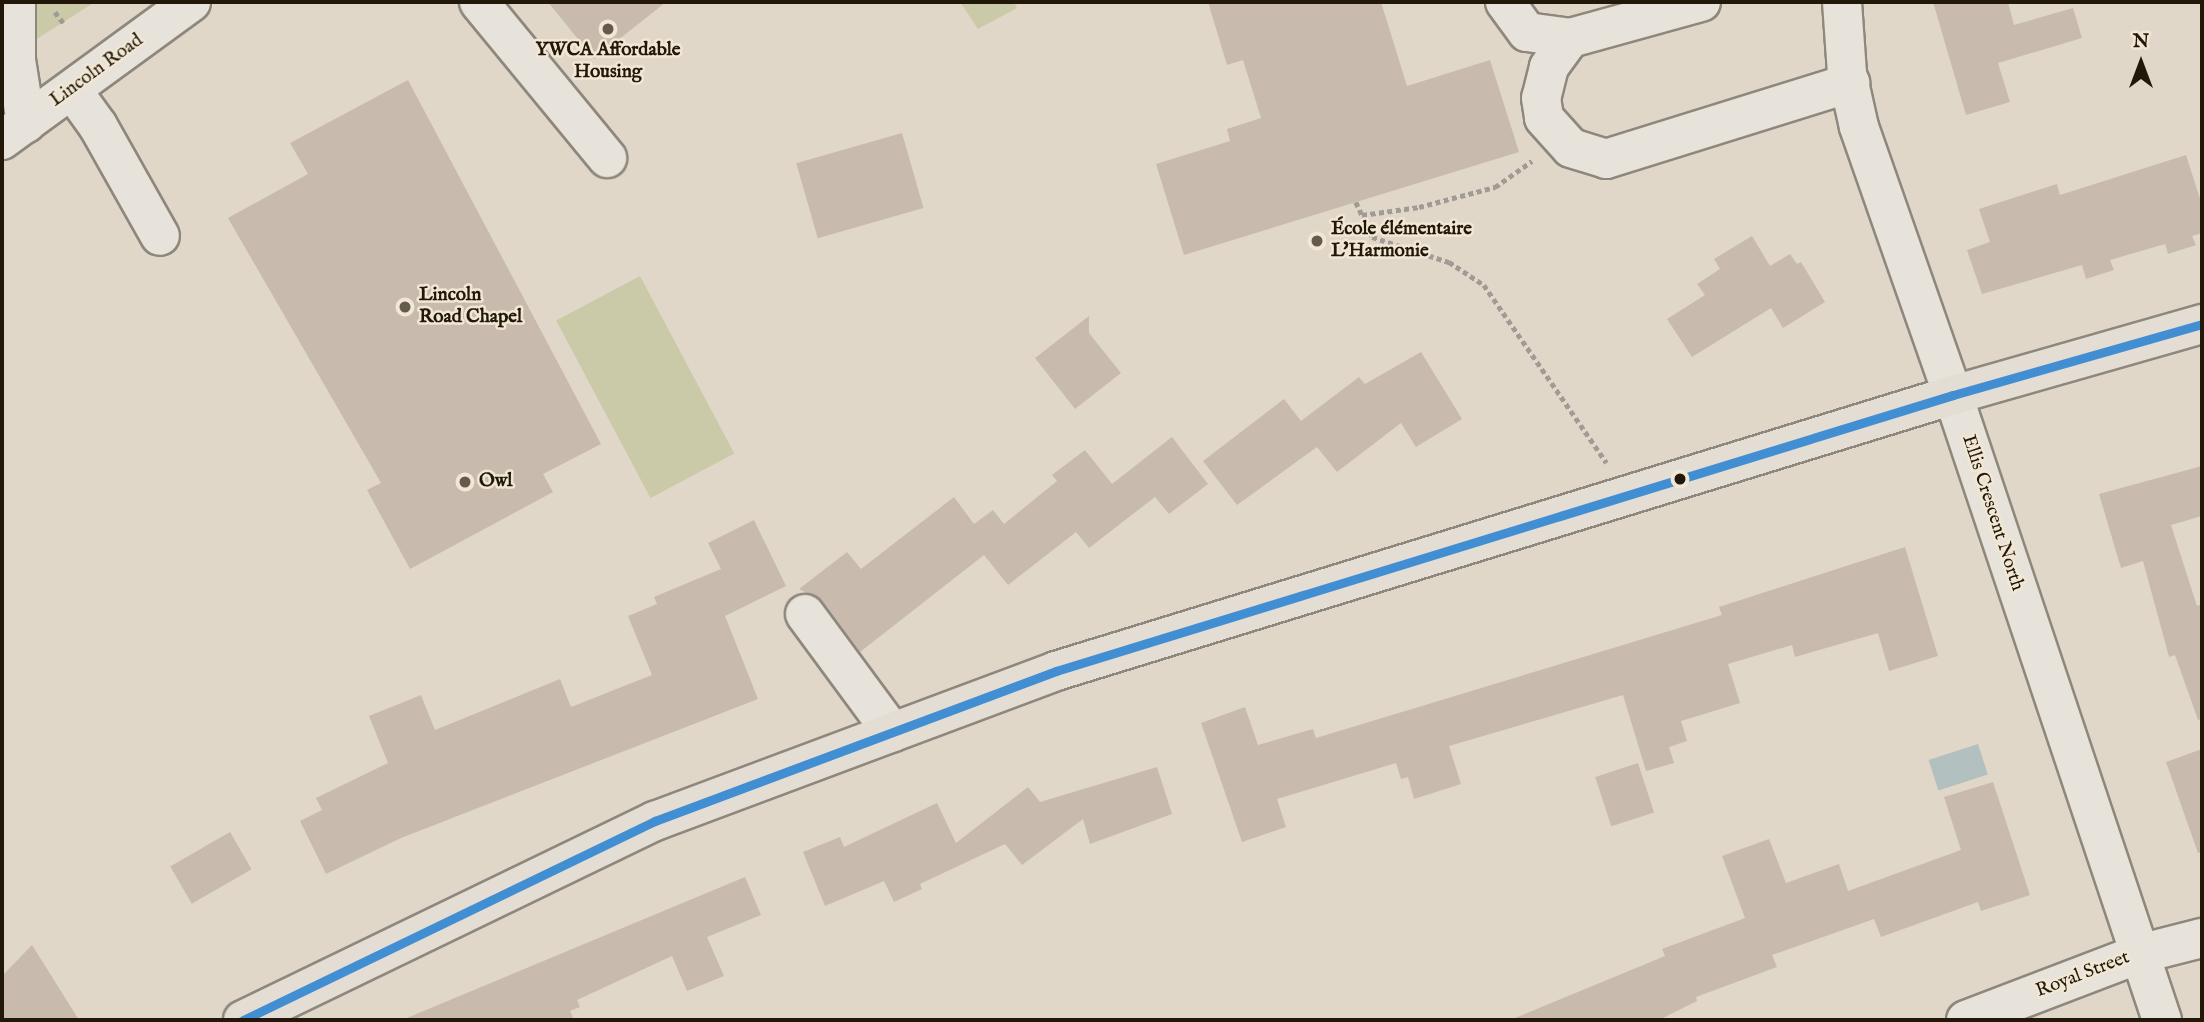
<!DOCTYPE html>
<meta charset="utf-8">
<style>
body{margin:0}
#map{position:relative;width:2204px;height:1022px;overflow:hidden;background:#e0d7c8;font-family:"IM FELL English",serif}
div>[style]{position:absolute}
.green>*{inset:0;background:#cacaa9;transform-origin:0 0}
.water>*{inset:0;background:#b2c1c0;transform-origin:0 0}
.building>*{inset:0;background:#c9baae;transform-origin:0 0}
.path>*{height:4.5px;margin-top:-2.25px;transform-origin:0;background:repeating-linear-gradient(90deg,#a09c95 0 5px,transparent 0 8.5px)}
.roads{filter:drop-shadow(2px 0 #8e877d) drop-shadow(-2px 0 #8e877d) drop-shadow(0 2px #8e877d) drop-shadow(0 -2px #8e877d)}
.minor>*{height:38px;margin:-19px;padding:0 19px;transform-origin:19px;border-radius:19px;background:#e7e2da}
.major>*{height:38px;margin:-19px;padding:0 19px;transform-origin:19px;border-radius:19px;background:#e3ddd4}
.bus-1>*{height:9px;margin:-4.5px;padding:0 4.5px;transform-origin:4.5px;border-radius:4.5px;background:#418ed3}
.dots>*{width:19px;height:19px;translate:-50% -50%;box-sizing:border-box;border:4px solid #f1e7d4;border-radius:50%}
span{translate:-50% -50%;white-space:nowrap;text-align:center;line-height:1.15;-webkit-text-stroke:5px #f1e7d4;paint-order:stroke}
.poi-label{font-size:19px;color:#221809;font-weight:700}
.left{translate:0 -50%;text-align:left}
.street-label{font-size:19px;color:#221809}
.frame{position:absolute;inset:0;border:4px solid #221809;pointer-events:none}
.north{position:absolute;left:2106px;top:28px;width:70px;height:70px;-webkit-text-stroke:5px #f1e7d4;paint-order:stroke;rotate:0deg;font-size:19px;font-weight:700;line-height:28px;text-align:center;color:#221809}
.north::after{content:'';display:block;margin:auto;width:24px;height:32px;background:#221809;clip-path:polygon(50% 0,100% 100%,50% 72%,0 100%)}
</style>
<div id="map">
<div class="green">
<i style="clip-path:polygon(2px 2px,95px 2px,2px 61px)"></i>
<i style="clip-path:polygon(960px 2px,1014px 2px,1017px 8px,978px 29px)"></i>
<i style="left:640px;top:276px;width:201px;height:95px;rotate:62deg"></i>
</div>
<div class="water">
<i style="left:1978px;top:744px;width:32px;height:52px;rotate:72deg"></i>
</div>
<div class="building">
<i style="clip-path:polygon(548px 2px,666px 2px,594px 59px)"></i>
<i style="clip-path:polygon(1208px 2px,1381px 2px,1407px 86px,1490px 60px,1519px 152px,1184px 255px,1156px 164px,1230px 141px,1227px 129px,1261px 118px,1243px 60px,1227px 65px)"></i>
<i style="clip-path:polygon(1933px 2px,2008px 2px,2014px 25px,2073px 8px,2082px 38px,1998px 63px,2010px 102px,1966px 115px)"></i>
<i style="clip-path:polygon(408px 80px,601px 444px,543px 474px,553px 492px,410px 569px,367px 490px,381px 483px,228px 218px,308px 174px,290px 143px)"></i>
<i style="left:902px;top:133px;width:78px;height:110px;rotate:74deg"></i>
<i style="clip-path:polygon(2186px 155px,2202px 205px,2202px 233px,2192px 236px,2196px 245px,2168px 254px,2165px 244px,2110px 260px,2114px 270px,2086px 279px,2082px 265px,1982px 294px,1967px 250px,1990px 242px,1979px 209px,2057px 184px,2060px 195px)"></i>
<i style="clip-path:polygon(1752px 236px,1770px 266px,1790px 254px,1797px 264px,1801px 262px,1825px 302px,1783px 328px,1771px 308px,1692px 357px,1667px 319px,1705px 295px,1697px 284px,1720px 269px,1714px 259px)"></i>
<i style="clip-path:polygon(1089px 316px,1089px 333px,1121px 373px,1075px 409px,1035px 358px)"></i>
<i style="clip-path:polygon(1421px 352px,1462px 419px,1416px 447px,1401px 423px,1337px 472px,1317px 447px,1237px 505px,1203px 461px,1284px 399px,1301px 421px,1359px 377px,1365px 384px)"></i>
<i style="clip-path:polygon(1172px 437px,1208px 484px,1169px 514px,1155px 497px,1089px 548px,1076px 532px,1008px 585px,984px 555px,860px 652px,822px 601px,799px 589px,847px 552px,861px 569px,954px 497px,974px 524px,993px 510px,1004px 524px,1057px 481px,1052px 475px,1085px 450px,1112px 484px)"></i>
<i style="clip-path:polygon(2202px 466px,2202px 516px,2171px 525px,2197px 606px,2202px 604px,2202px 719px,2198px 720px,2175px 655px,2169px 657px,2143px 561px,2121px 568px,2099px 494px)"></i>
<i style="clip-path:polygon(754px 520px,786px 586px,725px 616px,758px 699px,401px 838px,326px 874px,300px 821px,322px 810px,316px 798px,388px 763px,369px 716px,421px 695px,435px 730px,560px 679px,571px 707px,652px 675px,628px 616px,657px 604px,654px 597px,721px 569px,708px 543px)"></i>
<i style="clip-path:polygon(1905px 547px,1938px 656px,1889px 671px,1878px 633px,1795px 657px,1792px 645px,1728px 664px,1740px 703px,1681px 721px,1687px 741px,1669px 747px,1674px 763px,1646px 771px,1623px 695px,1449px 746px,1461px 784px,1414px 799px,1408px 777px,1401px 779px,1396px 763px,1277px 799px,1286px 827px,1242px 842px,1201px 723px,1245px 707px,1258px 745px,1313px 729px,1316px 738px,1722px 615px,1719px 607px)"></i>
<i style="clip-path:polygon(2202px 749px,2202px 852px,2198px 853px,2166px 762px)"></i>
<i style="left:1638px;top:763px;width:52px;height:45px;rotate:72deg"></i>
<i style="clip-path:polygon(1157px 767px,1172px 814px,1090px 844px,1083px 819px,1022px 865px,1005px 844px,920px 884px,922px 889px,894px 902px,884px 881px,825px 906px,803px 852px,840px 837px,844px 847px,937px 803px,956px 843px,1028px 787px,1040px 802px)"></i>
<i style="clip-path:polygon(1993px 782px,2030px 895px,1981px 911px,1978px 902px,1881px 937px,1874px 919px,1772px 955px,1777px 967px,1696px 997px,1697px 1001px,1659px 1020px,1510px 1020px,1665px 956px,1662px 949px,1745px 918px,1722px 856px,1769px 839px,1786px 883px,1839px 864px,1848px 891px,1961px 850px,1944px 797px)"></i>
<i style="left:230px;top:832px;width:43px;height:69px;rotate:60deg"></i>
<i style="clip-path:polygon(745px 877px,761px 915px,707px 937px,724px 976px,687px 991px,672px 956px,577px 1000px,580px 1007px,570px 1011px,574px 1020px,402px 1020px)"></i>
<i style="clip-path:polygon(32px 945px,79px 1020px,2px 1020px,2px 976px)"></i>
</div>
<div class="path">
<i style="left:55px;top:12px;width:16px;rotate:52deg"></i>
<i style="left:1356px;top:202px;width:38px;rotate:65deg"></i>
<i style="left:1372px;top:237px;width:81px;rotate:18deg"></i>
<i style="left:1449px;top:262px;width:42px;rotate:33.3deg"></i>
<i style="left:1484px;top:285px;width:216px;rotate:55.4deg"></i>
<i style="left:1362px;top:215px;width:58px;rotate:-8deg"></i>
<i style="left:1419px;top:207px;width:79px;rotate:-14.7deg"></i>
<i style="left:1495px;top:187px;width:45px;rotate:-35.1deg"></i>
</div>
<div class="roads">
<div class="minor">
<i style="left:16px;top:2px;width:58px;rotate:90deg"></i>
<i style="left:16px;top:60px;width:64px;rotate:81deg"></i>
<i style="left:479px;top:2px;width:202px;rotate:50.6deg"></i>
<i style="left:1505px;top:2px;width:37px;rotate:54deg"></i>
<i style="left:1527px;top:32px;width:43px;rotate:7.9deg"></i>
<i style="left:1701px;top:2px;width:136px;rotate:164.6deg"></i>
<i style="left:1570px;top:38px;width:36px;rotate:126deg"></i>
<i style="left:1549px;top:67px;width:32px;rotate:104deg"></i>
<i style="left:1541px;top:98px;width:20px;rotate:81deg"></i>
<i style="left:1544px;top:118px;width:40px;rotate:48deg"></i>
<i style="left:1571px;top:148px;width:37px;rotate:17deg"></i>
<i style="left:1606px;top:159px;width:256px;rotate:-17.3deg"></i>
<i style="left:1842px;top:2px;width:71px;rotate:86deg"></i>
<i style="left:1847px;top:73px;width:55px;rotate:77.5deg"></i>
<i style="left:1859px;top:127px;width:284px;rotate:70.7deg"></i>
<i style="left:1953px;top:395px;width:659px;rotate:71.51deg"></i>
<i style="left:72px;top:90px;width:44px;rotate:54.2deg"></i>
<i style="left:98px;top:126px;width:126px;rotate:60.6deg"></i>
<i style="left:2px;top:140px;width:234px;rotate:-36.1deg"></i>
<i style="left:805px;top:614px;width:147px;rotate:53.6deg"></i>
<i style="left:1966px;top:1020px;width:185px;rotate:-20.9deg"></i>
<i style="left:2139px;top:954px;width:65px;rotate:-14.3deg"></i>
</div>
<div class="major">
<i style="left:243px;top:1020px;width:458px;rotate:-25.8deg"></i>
<i style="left:655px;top:821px;width:428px;rotate:-20.5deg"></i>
<i style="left:1056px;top:671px;width:939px;rotate:-17.1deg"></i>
<i style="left:1953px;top:395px;width:259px;rotate:-15.9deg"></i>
</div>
</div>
<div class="bus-1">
<i style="left:243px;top:1020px;width:458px;rotate:-25.8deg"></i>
<i style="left:655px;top:821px;width:428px;rotate:-20.5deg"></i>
<i style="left:1056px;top:671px;width:939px;rotate:-17.1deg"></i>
<i style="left:1953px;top:395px;width:259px;rotate:-15.9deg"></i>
</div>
<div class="dots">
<i style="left:608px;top:29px;background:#645b4c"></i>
<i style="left:1317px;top:241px;background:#645b4c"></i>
<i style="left:405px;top:307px;background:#645b4c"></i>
<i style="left:1680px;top:479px;background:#221809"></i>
<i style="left:465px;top:482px;background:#645b4c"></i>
</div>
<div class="poi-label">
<span style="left:608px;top:62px">YWCA Affordable<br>Housing</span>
<span class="left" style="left:1331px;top:241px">École élémentaire<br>L'Harmonie</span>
<span class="left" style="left:419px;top:307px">Lincoln<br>Road Chapel</span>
<span class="left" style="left:479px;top:482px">Owl</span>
</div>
<div class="street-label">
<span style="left:97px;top:71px;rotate:-36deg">Lincoln Road</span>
<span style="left:1992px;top:513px;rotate:72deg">Ellis Crescent North</span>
<span style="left:2083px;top:975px;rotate:-21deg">Royal Street</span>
</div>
<div class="frame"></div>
<div class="north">N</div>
</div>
